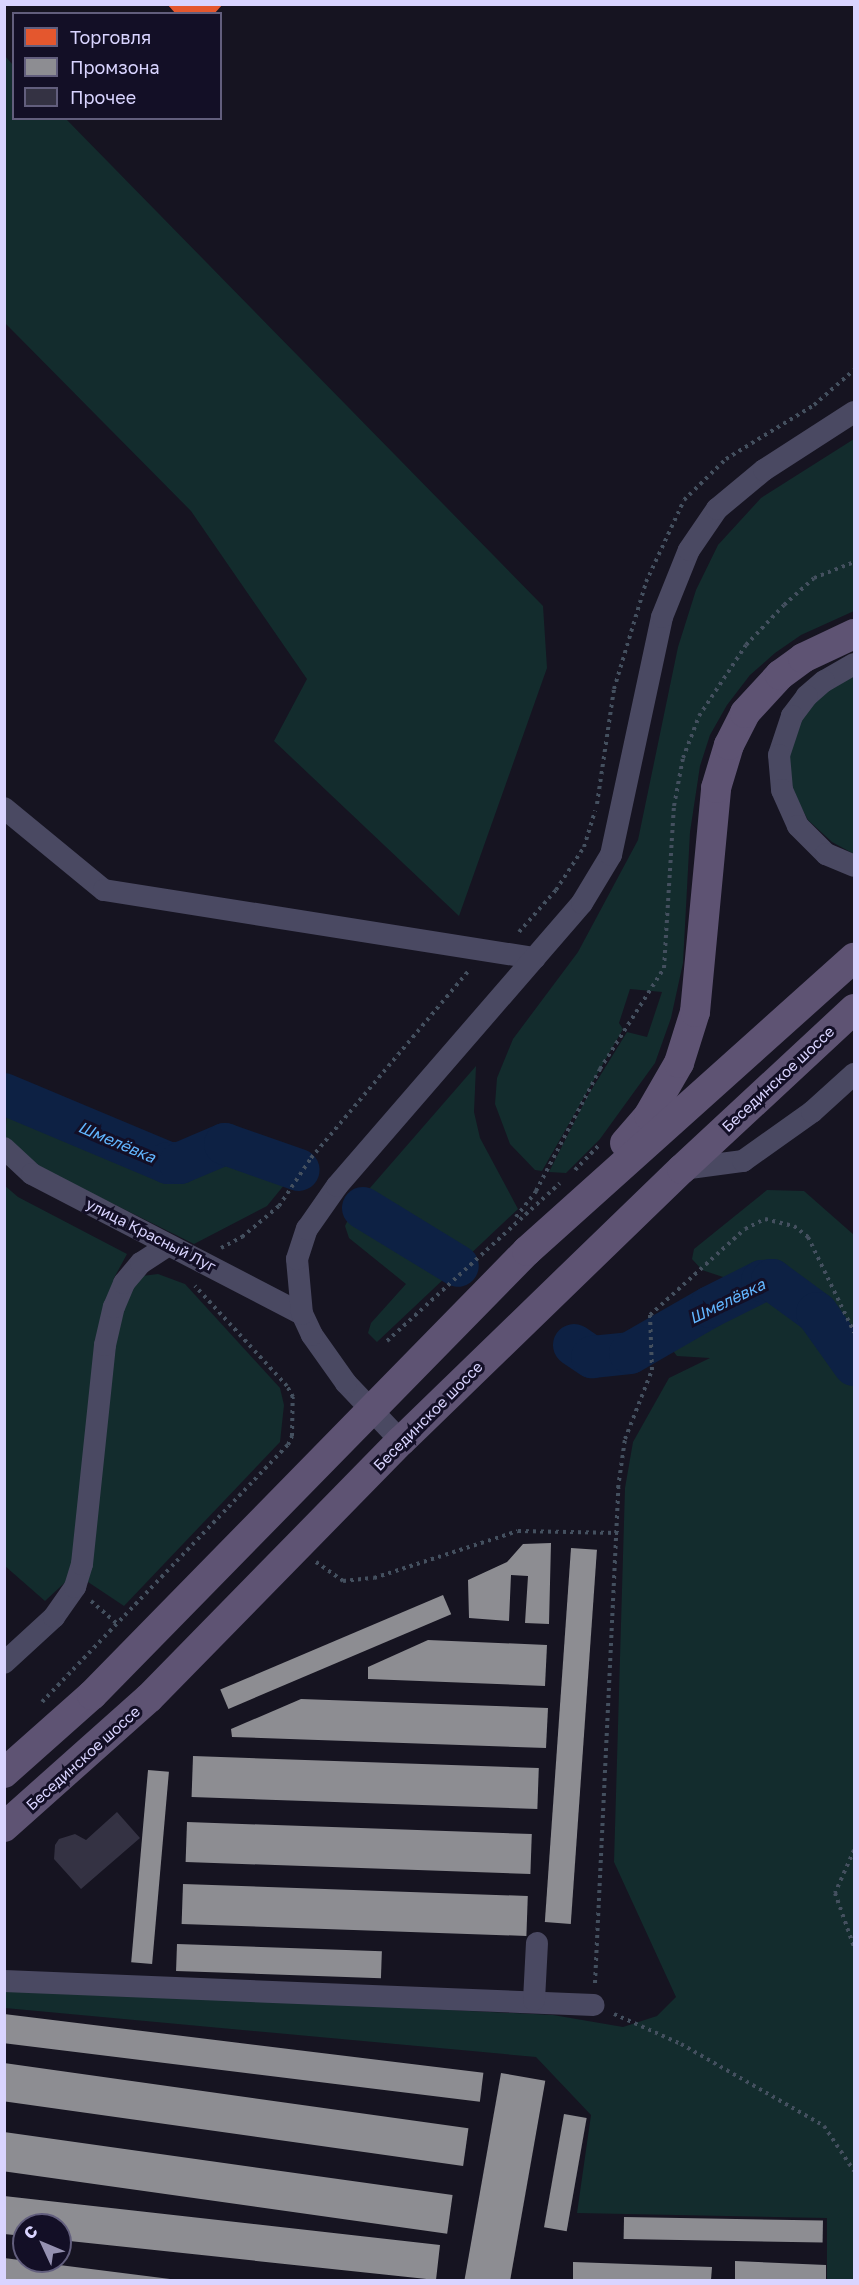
<!DOCTYPE html>
<meta charset="utf-8">
<style>
body{margin:0}
#map{position:relative;width:859px;height:2285px;overflow:hidden;background:#161421;font-family:"Golos Text",sans-serif}
div>[style]{position:absolute}
.green>*{inset:0;background:#132c2d}
.shops>*{inset:0;background:#e4572e}
.industry>*{inset:0;background:#8d8d92;transform-origin:0 0}
.river>*{height:42px;margin:-21px;padding:0 21px;transform-origin:21px;border-radius:21px;background:#0d2144}
.building>*{inset:0;background:#343243}
.path>*{height:4px;margin-top:-2px;transform-origin:0;background:repeating-linear-gradient(90deg,#44505f 0 3px,transparent 0 7.5px)}
.minor>*{height:22px;margin:-11px;padding:0 11px;transform-origin:11px;border-radius:11px;background:#4a4962}
.major>*{height:30px;margin:-15px;padding:0 15px;transform-origin:15px;border-radius:15px;background:#5e5373}
span{translate:-50% -50%;white-space:nowrap;text-align:center;line-height:1.15;-webkit-text-stroke:6px #130f26;paint-order:stroke}
.street-label{font-size:15px;color:#d9d4ff}
.water-label{font-size:16px;color:#62b6ff;font-style:italic}
.frame{position:absolute;inset:0;border:6px solid #d9d4ff;pointer-events:none}
.legend{position:absolute;left:12px;top:12px;width:210px;height:108px;box-sizing:border-box;background:#130f26;border:2px solid #625e7d;margin:0;padding:8px 10px;list-style:none;font-size:18px;color:#d9d4ff}
.legend li{display:flex;align-items:center;gap:12px;height:30px}
.legend b{width:30px;border:2px solid #625e7d}
.north{position:absolute;left:12px;top:2213px;width:60px;height:60px;box-sizing:border-box;background:#130f26;border:2px solid #625e7d;border-radius:50%;rotate:314deg;font-size:16px;font-weight:700;line-height:24px;text-align:center;color:#d9d4ff}
.north::after{content:'';display:block;margin:auto;width:21px;height:27px;background:#9591b1;clip-path:polygon(50% 0,100% 100%,50% 72%,0 100%)}
</style>
<div id="map">
<div class="green">
<i style="clip-path:polygon(5px 56px,13px 65px,14px 118px,66px 119px,543px 606px,547px 668px,459px 916px,274px 741px,307px 679px,191px 511px,5px 323px)"></i>
<i style="clip-path:polygon(854px 439px,854px 611px,801px 635px,775px 653px,750px 675px,727px 705px,710px 735px,700px 766px,690px 832px,683px 963px,671px 1018px,655px 1063px,600px 1139px,566px 1173px,549px 1172px,587px 1097px,627px 1032px,647px 1037px,662px 992px,630px 989px,619px 1023px,623px 1029px,542px 1171px,535px 1170px,510px 1144px,495px 1104px,497px 1078px,513px 1039px,578px 952px,638px 840px,678px 647px,696px 590px,718px 545px,761px 498px)"></i>
<i style="clip-path:polygon(854px 674px,854px 854px,832px 842px,808px 820px,793px 792px,788px 756px,796px 725px,819px 695px)"></i>
<i style="clip-path:polygon(476px 1066px,474px 1112px,480px 1138px,518px 1209px,377px 1342px,368px 1333px,371px 1323px,406px 1284px,349px 1238px,345px 1226px,356px 1204px)"></i>
<i style="clip-path:polygon(8px 1101px,174px 1171px,218px 1153px,285px 1184px,267px 1206px,194px 1244px,43px 1169px,5px 1137px)"></i>
<i style="clip-path:polygon(4px 1185px,18px 1197px,127px 1254px,114px 1278px,73px 1575px,45px 1601px,5px 1566px)"></i>
<i style="clip-path:polygon(767px 1190px,804px 1191px,854px 1235px,854px 2280px,827px 2280px,827px 2218px,577px 2213px,591px 2115px,536px 2057px,5px 2008px,4px 1988px,553px 2015px,623px 2027px,657px 2016px,676px 1997px,614px 1862px,625px 1488px,633px 1442px,669px 1378px,710px 1358px,677px 1356px,670px 1347px,672px 1342px,732px 1305px,731px 1287px,723px 1277px,702px 1270px,692px 1259px,694px 1249px)"></i>
<i style="clip-path:polygon(158px 1274px,185px 1284px,280px 1388px,284px 1405px,280px 1442px,124px 1606px,88px 1582px,114px 1352px,124px 1308px,133px 1284px,142px 1276px)"></i>
</div>
<div class="shops">
<i style="clip-path:polygon(167px 4px,223px 4px,214px 14px,176px 14px)"></i>
</div>
<div class="industry">
<i style="clip-path:polygon(551px 1543px,549px 1624px,525px 1623px,528px 1576px,511px 1575px,509px 1621px,469px 1618px,468px 1580px,507px 1562px,523px 1544px)"></i>
<i style="left:571px;top:1548px;width:26px;height:375px;rotate:4deg"></i>
<i style="left:443px;top:1595px;width:21px;height:242px;rotate:67deg"></i>
<i style="clip-path:polygon(428px 1640px,547px 1645px,545px 1686px,368px 1679px,368px 1667px)"></i>
<i style="clip-path:polygon(301px 1699px,548px 1708px,546px 1748px,232px 1737px,231px 1729px)"></i>
<i style="left:193px;top:1756px;width:346px;height:41px;rotate:2deg"></i>
<i style="left:148px;top:1770px;width:21px;height:193px;rotate:5deg"></i>
<i style="left:187px;top:1822px;width:345px;height:40px;rotate:2deg"></i>
<i style="left:183px;top:1884px;width:345px;height:40px;rotate:2deg"></i>
<i style="left:177px;top:1944px;width:205px;height:27px;rotate:2deg"></i>
<i style="left:4px;top:2014px;width:483px;height:29px;rotate:7deg"></i>
<i style="left:4px;top:2063px;width:469px;height:38px;rotate:8deg"></i>
<i style="left:501px;top:2073px;width:45px;height:210px;rotate:10deg"></i>
<i style="left:564px;top:2114px;width:23px;height:115px;rotate:10deg"></i>
<i style="left:4px;top:2132px;width:453px;height:39px;rotate:8deg"></i>
<i style="clip-path:polygon(4px 2196px,440px 2245px,436px 2280px,60px 2240px,60px 2225px,24px 2225px,24px 2236px,4px 2234px)"></i>
<i style="left:624px;top:2217px;width:199px;height:22px;rotate:1deg"></i>
<i style="clip-path:polygon(4px 2258px,170px 2279px,170px 2280px,4px 2280px)"></i>
<i style="clip-path:polygon(735px 2261px,826px 2265px,826px 2280px,735px 2280px)"></i>
<i style="clip-path:polygon(573px 2262px,712px 2267px,711px 2280px,573px 2280px)"></i>
</div>
<div class="river">
<i style="left:4px;top:1094px;width:178px;rotate:22.8deg"></i>
<i style="left:168px;top:1163px;width:12px"></i>
<i style="left:180px;top:1163px;width:49px;rotate:-22.9deg"></i>
<i style="left:225px;top:1144px;width:78px;rotate:19.4deg"></i>
<i style="left:363px;top:1208px;width:111px;rotate:31.4deg"></i>
<i style="left:574px;top:1345px;width:22px;rotate:34deg"></i>
<i style="left:592px;top:1357px;width:38px;rotate:-6deg"></i>
<i style="left:630px;top:1353px;width:92px;rotate:-29.9deg"></i>
<i style="left:710px;top:1307px;width:58px;rotate:-26.6deg"></i>
<i style="left:762px;top:1281px;width:10px;rotate:-6deg"></i>
<i style="left:772px;top:1280px;width:56px;rotate:36.3deg"></i>
<i style="left:817px;top:1313px;width:64px;rotate:54.6deg"></i>
</div>
<div class="building">
<i style="clip-path:polygon(117px 1812px,140px 1838px,81px 1889px,54px 1859px,55px 1845px,59px 1839px,75px 1834px,86px 1840px)"></i>
</div>
<div class="path">
<i style="left:597px;top:804px;width:116px;rotate:-81.6deg"></i>
<i style="left:614px;top:689px;width:112px;rotate:-73.3deg"></i>
<i style="left:646px;top:582px;width:90px;rotate:-65.1deg"></i>
<i style="left:684px;top:500px;width:59px;rotate:-44.3deg"></i>
<i style="left:726px;top:459px;width:103px;rotate:-31.5deg"></i>
<i style="left:814px;top:405px;width:53px;rotate:-41.2deg"></i>
<i style="left:519px;top:932px;width:56px;rotate:-48.6deg"></i>
<i style="left:556px;top:890px;width:51px;rotate:-56.9deg"></i>
<i style="left:584px;top:847px;width:38px;rotate:-73deg"></i>
<i style="left:575px;top:1170px;width:35px;rotate:-46deg"></i>
<i style="left:516px;top:1217px;width:33px;rotate:-52deg"></i>
<i style="left:536px;top:1191px;width:138px;rotate:-62.3deg"></i>
<i style="left:600px;top:1069px;width:120px;rotate:-57.6deg"></i>
<i style="left:664px;top:968px;width:162px;rotate:-86.5deg"></i>
<i style="left:674px;top:806px;width:49px;rotate:-79.4deg"></i>
<i style="left:683px;top:758px;width:45px;rotate:-69.1deg"></i>
<i style="left:699px;top:716px;width:85px;rotate:-56.5deg"></i>
<i style="left:746px;top:645px;width:55px;rotate:-46.5deg"></i>
<i style="left:784px;top:605px;width:40px;rotate:-42deg"></i>
<i style="left:814px;top:578px;width:43px;rotate:-21.8deg"></i>
<i style="left:221px;top:1248px;width:24px;rotate:-28deg"></i>
<i style="left:242px;top:1237px;width:48px;rotate:-40deg"></i>
<i style="left:279px;top:1206px;width:58px;rotate:-56.3deg"></i>
<i style="left:311px;top:1158px;width:247px;rotate:-49.9deg"></i>
<i style="left:387px;top:1341px;width:234px;rotate:-42.4deg"></i>
<i style="left:316px;top:1562px;width:33px;rotate:35deg"></i>
<i style="left:343px;top:1581px;width:31px;rotate:-6deg"></i>
<i style="left:374px;top:1578px;width:151px;rotate:-18.1deg"></i>
<i style="left:518px;top:1531px;width:101px;rotate:1.1deg"></i>
<i style="left:91px;top:1601px;width:35px;rotate:41deg"></i>
<i style="left:42px;top:1702px;width:356px;rotate:-46.3deg"></i>
<i style="left:288px;top:1445px;width:10px;rotate:-66deg"></i>
<i style="left:292px;top:1436px;width:39px;rotate:-89deg"></i>
<i style="left:293px;top:1397px;width:13px;rotate:-119deg"></i>
<i style="left:287px;top:1386px;width:136px;rotate:-132.6deg"></i>
<i style="left:854px;top:1850px;width:47px;rotate:113.8deg"></i>
<i style="left:835px;top:1893px;width:57px;rotate:70.6deg"></i>
<i style="left:595px;top:1983px;width:496px;rotate:-87.3deg"></i>
<i style="left:618px;top:1488px;width:49px;rotate:-81.9deg"></i>
<i style="left:625px;top:1439px;width:74px;rotate:-68.6deg"></i>
<i style="left:652px;top:1370px;width:55px;rotate:-92.1deg"></i>
<i style="left:650px;top:1315px;width:128px;rotate:-42.2deg"></i>
<i style="left:745px;top:1229px;width:22px;rotate:-27deg"></i>
<i style="left:765px;top:1219px;width:30px;rotate:14deg"></i>
<i style="left:794px;top:1226px;width:18px;rotate:38deg"></i>
<i style="left:808px;top:1237px;width:106px;rotate:64.2deg"></i>
<i style="left:614px;top:2014px;width:73px;rotate:24.1deg"></i>
<i style="left:681px;top:2044px;width:165px;rotate:29.8deg"></i>
<i style="left:824px;top:2126px;width:54px;rotate:56.3deg"></i>
</div>
<div class="minor">
<i style="left:854px;top:664px;width:34px;rotate:150deg"></i>
<i style="left:824px;top:681px;width:23px;rotate:139deg"></i>
<i style="left:807px;top:696px;width:25px;rotate:127deg"></i>
<i style="left:792px;top:716px;width:41px;rotate:108.4deg"></i>
<i style="left:779px;top:755px;width:35px;rotate:85deg"></i>
<i style="left:782px;top:790px;width:39px;rotate:66deg"></i>
<i style="left:798px;top:826px;width:40px;rotate:45deg"></i>
<i style="left:826px;top:854px;width:30px;rotate:23deg"></i>
<i style="left:4px;top:808px;width:129px;rotate:39.4deg"></i>
<i style="left:104px;top:890px;width:436px;rotate:9deg"></i>
<i style="left:4px;top:1148px;width:38px;rotate:43deg"></i>
<i style="left:32px;top:1174px;width:304px;rotate:27.4deg"></i>
<i style="left:682px;top:1169px;width:62px;rotate:-7.5deg"></i>
<i style="left:743px;top:1161px;width:85px;rotate:-35.4deg"></i>
<i style="left:812px;top:1112px;width:57px;rotate:-42.1deg"></i>
<i style="left:401px;top:1441px;width:80px;rotate:-133.5deg"></i>
<i style="left:346px;top:1383px;width:59px;rotate:-125.3deg"></i>
<i style="left:312px;top:1335px;width:23px;rotate:-115deg"></i>
<i style="left:302px;top:1314px;width:55px;rotate:-95.2deg"></i>
<i style="left:297px;top:1259px;width:32px;rotate:-72deg"></i>
<i style="left:307px;top:1229px;width:52px;rotate:-55.1deg"></i>
<i style="left:337px;top:1186px;width:374px;rotate:-49.1deg"></i>
<i style="left:582px;top:903px;width:56px;rotate:-58.9deg"></i>
<i style="left:611px;top:855px;width:243px;rotate:-77.9deg"></i>
<i style="left:662px;top:617px;width:72px;rotate:-68.1deg"></i>
<i style="left:689px;top:550px;width:50px;rotate:-55.7deg"></i>
<i style="left:717px;top:509px;width:61px;rotate:-39.7deg"></i>
<i style="left:764px;top:470px;width:107px;rotate:-32.8deg"></i>
<i style="left:4px;top:1663px;width:68px;rotate:-42.6deg"></i>
<i style="left:54px;top:1617px;width:37px;rotate:-55deg"></i>
<i style="left:75px;top:1587px;width:24px;rotate:-73deg"></i>
<i style="left:82px;top:1564px;width:220px;rotate:-84deg"></i>
<i style="left:105px;top:1345px;width:39px;rotate:-77deg"></i>
<i style="left:114px;top:1307px;width:26px;rotate:-67deg"></i>
<i style="left:124px;top:1283px;width:26px;rotate:-50deg"></i>
<i style="left:141px;top:1263px;width:31px;rotate:-33deg"></i>
<i style="left:4px;top:1981px;width:590px;rotate:2.33deg"></i>
<i style="left:534px;top:2000px;width:57px;rotate:-87deg"></i>
</div>
<div class="major">
<i style="left:625px;top:1143px;width:37px;rotate:-49deg"></i>
<i style="left:649px;top:1115px;width:60px;rotate:-60deg"></i>
<i style="left:679px;top:1063px;width:53px;rotate:-72.6deg"></i>
<i style="left:695px;top:1012px;width:225px;rotate:-84.6deg"></i>
<i style="left:716px;top:788px;width:45px;rotate:-73.2deg"></i>
<i style="left:729px;top:745px;width:36px;rotate:-63deg"></i>
<i style="left:745px;top:713px;width:52px;rotate:-47.4deg"></i>
<i style="left:780px;top:675px;width:29px;rotate:-36deg"></i>
<i style="left:803px;top:658px;width:56px;rotate:-25.2deg"></i>
<i style="left:4px;top:1773px;width:118px;rotate:-41.6deg"></i>
<i style="left:92px;top:1695px;width:622px;rotate:-45.59deg"></i>
<i style="left:527px;top:1251px;width:439px;rotate:-41.9deg"></i>
<i style="left:4px;top:1827px;width:194px;rotate:-41.7deg"></i>
<i style="left:149px;top:1698px;width:360px;rotate:-45.6deg"></i>
<i style="left:401px;top:1441px;width:391px;rotate:-44.1deg"></i>
<i style="left:682px;top:1169px;width:235px;rotate:-42.9deg"></i>
</div>
<div class="street-label">
<span style="left:778px;top:1079px;rotate:-43deg">Бесединское шоссе</span>
<span style="left:151px;top:1235px;rotate:27deg">улица Красный Луг</span>
<span style="left:428px;top:1416px;rotate:-45deg">Бесединское шоссе</span>
<span style="left:83px;top:1758px;rotate:-42deg">Бесединское шоссе</span>
</div>
<div class="water-label">
<span style="left:117px;top:1142px;rotate:23deg">Шмелёвка</span>
<span style="left:727px;top:1301px;rotate:-26deg">Шмелёвка</span>
</div>
<div class="frame"></div>
<ul class="legend">
<li><b style="height:16px;background:#e4572e"></b>Торговля</li>
<li><b style="height:16px;background:#8d8d92"></b>Промзона</li>
<li><b style="height:16px;background:#343243"></b>Прочее</li>
</ul>
<div class="north">С</div>
</div>
